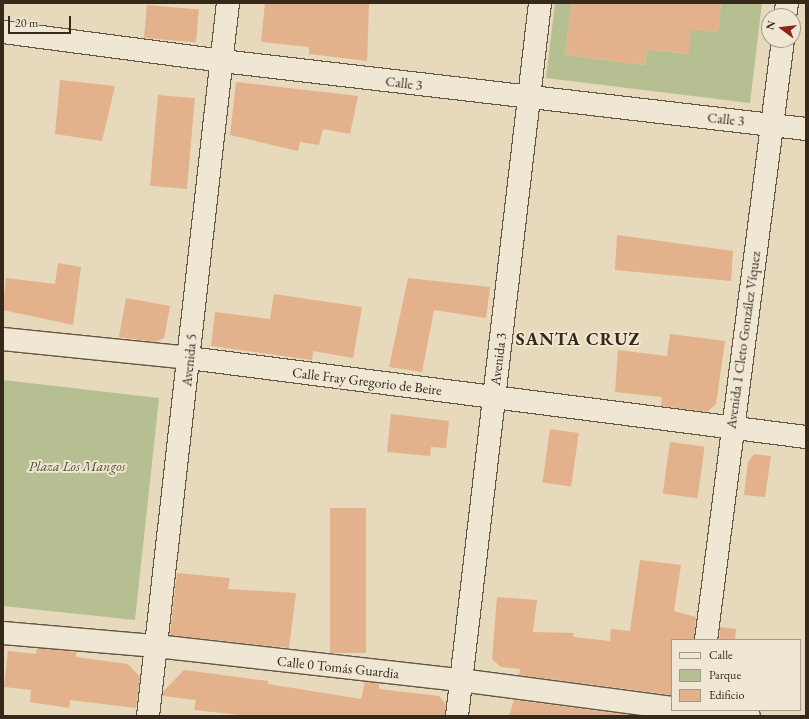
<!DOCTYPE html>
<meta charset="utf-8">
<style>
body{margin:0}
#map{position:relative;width:809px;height:719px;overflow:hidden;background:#e7d9bb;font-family:"EB Garamond",serif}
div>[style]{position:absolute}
.green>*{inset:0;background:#b5bf91}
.building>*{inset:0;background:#e3b18b;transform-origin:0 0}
.roads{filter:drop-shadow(1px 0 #625542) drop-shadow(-1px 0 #625542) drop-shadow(0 1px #625542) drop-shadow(0 -1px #625542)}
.minor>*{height:22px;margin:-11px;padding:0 11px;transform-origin:11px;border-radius:11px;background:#efe6d3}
.tertiary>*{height:22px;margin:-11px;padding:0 11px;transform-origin:11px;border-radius:11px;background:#efe6d3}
span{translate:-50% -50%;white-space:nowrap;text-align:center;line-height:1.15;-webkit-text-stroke:4px #efe6d3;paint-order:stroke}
.street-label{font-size:14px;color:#362919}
.park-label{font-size:14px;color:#564e37;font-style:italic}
.district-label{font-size:18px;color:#362919;font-weight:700;letter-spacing:1px}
.frame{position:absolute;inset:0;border:4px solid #362919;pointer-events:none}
.legend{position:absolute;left:671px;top:639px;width:130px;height:72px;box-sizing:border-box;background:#efe6d3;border:1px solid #a59a89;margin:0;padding:5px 7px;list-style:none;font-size:12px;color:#362919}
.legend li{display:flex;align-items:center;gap:8px;height:20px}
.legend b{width:20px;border:1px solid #a59a89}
.north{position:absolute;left:761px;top:8px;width:40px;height:40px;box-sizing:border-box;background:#efe6d3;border:1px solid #a59a89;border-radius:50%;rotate:285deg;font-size:11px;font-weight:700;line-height:16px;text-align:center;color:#362919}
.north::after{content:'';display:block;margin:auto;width:14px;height:18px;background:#8f2418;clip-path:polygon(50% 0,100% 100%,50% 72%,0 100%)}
.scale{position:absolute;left:8px;top:16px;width:63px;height:18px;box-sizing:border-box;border:2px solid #362919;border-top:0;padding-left:5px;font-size:12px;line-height:14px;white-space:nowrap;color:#362919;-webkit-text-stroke:3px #efe6d3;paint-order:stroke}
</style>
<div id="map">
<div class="green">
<i style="clip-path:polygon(555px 3px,572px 3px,565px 55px,645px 65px,647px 49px,688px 54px,691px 29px,718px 32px,721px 3px,762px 3px,750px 103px,546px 78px)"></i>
<i style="clip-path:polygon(3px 380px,159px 398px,135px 620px,3px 606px)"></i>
</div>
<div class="building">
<i style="clip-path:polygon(265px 3px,369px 3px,367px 61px,309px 54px,309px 47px,261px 42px)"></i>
<i style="clip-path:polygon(572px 3px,721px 3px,718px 32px,691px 29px,689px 54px,647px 49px,645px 65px,565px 55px)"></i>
<i style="left:147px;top:5px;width:52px;height:33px;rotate:5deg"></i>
<i style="clip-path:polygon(60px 80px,115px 86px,102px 141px,55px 134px)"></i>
<i style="clip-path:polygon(236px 82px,358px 96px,350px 134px,323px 129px,319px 145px,300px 142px,298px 151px,230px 135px)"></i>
<i style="left:158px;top:95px;width:37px;height:91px;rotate:5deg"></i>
<i style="clip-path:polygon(617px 235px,733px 251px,731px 281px,615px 270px)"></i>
<i style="clip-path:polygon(58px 263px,81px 267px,73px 325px,3px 310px,6px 278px,55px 284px)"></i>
<i style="clip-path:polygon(408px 278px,490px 287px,486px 318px,434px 310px,422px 372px,389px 367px)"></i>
<i style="clip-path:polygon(274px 294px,362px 307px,353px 358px,313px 351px,312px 360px,211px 346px,215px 312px,270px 319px)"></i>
<i style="clip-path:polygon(126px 298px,170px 306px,164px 338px,155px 342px,119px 337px)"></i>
<i style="clip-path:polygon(670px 334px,725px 341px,716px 404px,707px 412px,661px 406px,662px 397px,615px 392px,618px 350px,667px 356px)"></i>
<i style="clip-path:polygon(391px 414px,449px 421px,446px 448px,431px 447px,430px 456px,387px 452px)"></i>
<i style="left:550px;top:429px;width:29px;height:54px;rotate:8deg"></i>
<i style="left:670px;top:442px;width:35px;height:52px;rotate:8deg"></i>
<i style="clip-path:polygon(754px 454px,771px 456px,765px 497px,744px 495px,748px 462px)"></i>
<i style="left:330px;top:508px;width:36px;height:145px"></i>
<i style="clip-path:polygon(640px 560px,681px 565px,674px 611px,696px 617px,694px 640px,672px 640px,672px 695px,519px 675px,520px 669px,501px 667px,492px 659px,497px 597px,537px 600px,533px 632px,574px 633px,573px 637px,610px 641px,611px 629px,630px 631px)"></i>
<i style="clip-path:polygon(177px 573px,230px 578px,228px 589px,296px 593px,289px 648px,170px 635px)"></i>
<i style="clip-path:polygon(720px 627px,736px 629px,735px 640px,719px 640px)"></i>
<i style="clip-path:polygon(37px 648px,76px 652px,76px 657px,128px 664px,140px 677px,136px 708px,70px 700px,69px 708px,30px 702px,31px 690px,4px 687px,8px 651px,36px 654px)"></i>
<i style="clip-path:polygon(184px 670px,268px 681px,268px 684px,361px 699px,365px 682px,379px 683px,379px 689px,439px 696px,446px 705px,445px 716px,249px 716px,194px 710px,196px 700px,163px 696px,163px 692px)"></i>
<i style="clip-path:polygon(514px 700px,637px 716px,509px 716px)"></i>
</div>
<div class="roads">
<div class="minor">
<i style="left:785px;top:16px;width:13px;rotate:-81deg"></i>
<i style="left:3px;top:32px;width:221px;rotate:7.5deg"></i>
<i style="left:222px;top:61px;width:588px;rotate:6.64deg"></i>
<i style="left:706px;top:640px;width:605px;rotate:-82.69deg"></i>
<i style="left:148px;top:716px;width:717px;rotate:-83.6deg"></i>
<i style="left:457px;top:716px;width:718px;rotate:-83.36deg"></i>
</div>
<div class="tertiary">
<i style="left:3px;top:339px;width:187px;rotate:5.8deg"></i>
<i style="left:189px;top:358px;width:622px;rotate:7.3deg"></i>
<i style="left:3px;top:633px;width:154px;rotate:4.9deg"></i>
<i style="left:156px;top:646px;width:306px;rotate:6.4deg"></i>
<i style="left:460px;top:680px;width:214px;rotate:7.5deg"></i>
<i style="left:689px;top:710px;width:60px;rotate:5.7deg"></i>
</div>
</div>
<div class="street-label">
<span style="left:404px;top:83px;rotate:7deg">Calle 3</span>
<span style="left:726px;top:119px;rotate:6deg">Calle 3</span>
<span style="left:743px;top:340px;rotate:-82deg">Avenida 1 Cleto González Víquez</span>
<span style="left:498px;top:359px;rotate:-83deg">Avenida 3</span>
<span style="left:189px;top:360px;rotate:-84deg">Avenida 5</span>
<span style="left:367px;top:381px;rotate:7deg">Calle Fray Gregorio de Beire</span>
<span style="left:338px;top:667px;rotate:6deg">Calle 0 Tomás Guardia</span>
</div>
<div class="park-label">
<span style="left:77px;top:466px">Plaza Los Mangos</span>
</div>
<div class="district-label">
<span style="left:578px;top:339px">SANTA CRUZ</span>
</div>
<div class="frame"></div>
<ul class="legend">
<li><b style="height:5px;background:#efe6d3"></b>Calle</li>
<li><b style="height:11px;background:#b5bf91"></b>Parque</li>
<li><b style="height:11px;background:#e3b18b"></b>Edificio</li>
</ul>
<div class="north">N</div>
<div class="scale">20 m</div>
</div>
